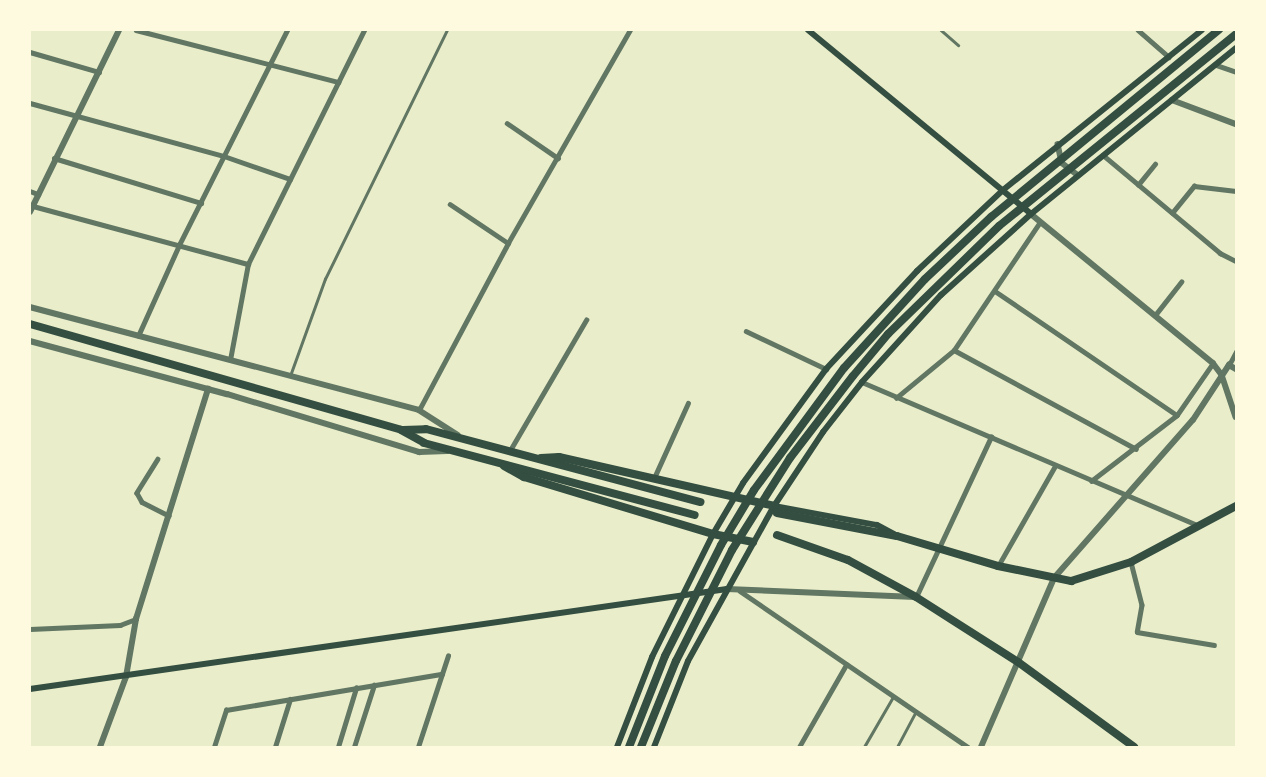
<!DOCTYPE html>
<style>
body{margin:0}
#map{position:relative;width:1266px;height:777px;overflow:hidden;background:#e9edc9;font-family:"Work Sans",sans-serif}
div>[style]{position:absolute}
.service>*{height:2.5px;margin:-1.25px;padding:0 1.25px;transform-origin:1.25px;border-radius:1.25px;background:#617663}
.minor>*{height:4.5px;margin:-2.25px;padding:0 2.25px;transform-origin:2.25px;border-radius:2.25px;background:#617663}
.tertiary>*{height:5.5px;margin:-2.75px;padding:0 2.75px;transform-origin:2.75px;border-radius:2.75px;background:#617663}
.secondary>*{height:6px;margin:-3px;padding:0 3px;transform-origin:3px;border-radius:3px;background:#344e41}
.primary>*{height:8px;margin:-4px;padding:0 4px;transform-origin:4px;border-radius:4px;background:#344e41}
.trunk>*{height:8px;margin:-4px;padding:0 4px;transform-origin:4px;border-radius:4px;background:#344e41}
span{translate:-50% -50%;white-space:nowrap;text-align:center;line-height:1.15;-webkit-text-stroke:5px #fefae0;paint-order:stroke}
.frame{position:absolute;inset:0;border:31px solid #fefae0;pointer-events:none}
</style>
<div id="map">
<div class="service">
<i style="left:941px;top:30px;width:23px;rotate:41deg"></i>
<i style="left:290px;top:376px;width:103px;rotate:-70.2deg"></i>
<i style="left:325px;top:279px;width:277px;rotate:-63.9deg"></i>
<i style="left:864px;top:747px;width:58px;rotate:-59.9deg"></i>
<i style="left:897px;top:747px;width:40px;rotate:-62deg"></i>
</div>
<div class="minor">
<i style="left:136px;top:30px;width:209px;rotate:14.4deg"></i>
<i style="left:1138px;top:30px;width:41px;rotate:41.1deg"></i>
<i style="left:30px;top:52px;width:72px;rotate:16.2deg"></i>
<i style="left:1216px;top:65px;width:21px;rotate:19deg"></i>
<i style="left:30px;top:103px;width:201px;rotate:15.3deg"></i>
<i style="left:224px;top:156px;width:70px;rotate:19.2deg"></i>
<i style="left:507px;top:123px;width:62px;rotate:34.5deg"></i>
<i style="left:1103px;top:155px;width:153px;rotate:39.9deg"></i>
<i style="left:1220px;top:253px;width:18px;rotate:27deg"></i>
<i style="left:54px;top:158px;width:154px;rotate:17deg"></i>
<i style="left:1138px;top:185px;width:27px;rotate:-51deg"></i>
<i style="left:30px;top:191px;width:9px;rotate:21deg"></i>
<i style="left:450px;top:204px;width:70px;rotate:33.9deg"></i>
<i style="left:33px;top:206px;width:223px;rotate:15.1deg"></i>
<i style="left:1172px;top:213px;width:35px;rotate:-51deg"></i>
<i style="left:1194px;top:186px;width:42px;rotate:6.8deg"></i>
<i style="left:995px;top:291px;width:220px;rotate:34.3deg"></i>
<i style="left:1156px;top:314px;width:41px;rotate:-52deg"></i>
<i style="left:746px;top:331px;width:89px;rotate:25.4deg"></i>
<i style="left:138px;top:336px;width:100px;rotate:-65.7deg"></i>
<i style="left:179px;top:245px;width:241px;rotate:-63.3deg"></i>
<i style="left:954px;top:350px;width:207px;rotate:28.5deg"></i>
<i style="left:230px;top:360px;width:98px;rotate:-79.4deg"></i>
<i style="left:248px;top:264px;width:261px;rotate:-63.6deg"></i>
<i style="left:1229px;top:365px;width:15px;rotate:-62deg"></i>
<i style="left:862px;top:382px;width:364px;rotate:23.1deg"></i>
<i style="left:896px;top:398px;width:75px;rotate:-39.6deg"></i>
<i style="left:954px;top:350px;width:154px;rotate:-56.1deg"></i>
<i style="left:419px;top:410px;width:189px;rotate:-61.9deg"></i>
<i style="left:508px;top:243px;width:245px;rotate:-60.2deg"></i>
<i style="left:509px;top:452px;width:153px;rotate:-59.7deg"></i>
<i style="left:158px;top:459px;width:40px;rotate:122deg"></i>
<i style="left:137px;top:493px;width:10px;rotate:61deg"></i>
<i style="left:142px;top:502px;width:30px;rotate:27deg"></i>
<i style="left:654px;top:478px;width:82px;rotate:-65.6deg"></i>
<i style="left:1091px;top:481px;width:108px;rotate:-37.5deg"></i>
<i style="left:1177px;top:415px;width:63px;rotate:-55.3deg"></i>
<i style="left:1131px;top:562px;width:44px;rotate:75.7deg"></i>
<i style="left:1142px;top:605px;width:27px;rotate:100deg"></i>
<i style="left:1137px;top:632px;width:78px;rotate:9.6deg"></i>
<i style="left:998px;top:566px;width:115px;rotate:-60.3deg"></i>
<i style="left:740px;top:591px;width:276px;rotate:34.4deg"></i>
<i style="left:916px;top:597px;width:177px;rotate:-64.9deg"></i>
<i style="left:30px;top:629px;width:90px;rotate:-2.5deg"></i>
<i style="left:120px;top:625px;width:17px;rotate:-21deg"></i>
<i style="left:214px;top:747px;width:39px;rotate:-72deg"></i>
<i style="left:226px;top:710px;width:219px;rotate:-9.5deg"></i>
<i style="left:275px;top:747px;width:50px;rotate:-72.6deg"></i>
<i style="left:338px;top:747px;width:62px;rotate:-73deg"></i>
<i style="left:354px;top:747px;width:65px;rotate:-72.1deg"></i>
<i style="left:418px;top:747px;width:96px;rotate:-71.8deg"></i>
<i style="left:799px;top:747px;width:95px;rotate:-60.2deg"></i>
</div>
<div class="tertiary">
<i style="left:1172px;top:100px;width:68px;rotate:20.6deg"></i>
<i style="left:1058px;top:144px;width:19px;rotate:78deg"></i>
<i style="left:1062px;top:163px;width:20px;rotate:37deg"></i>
<i style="left:30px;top:212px;width:203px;rotate:-63.9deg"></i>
<i style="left:1031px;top:214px;width:235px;rotate:39.3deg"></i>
<i style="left:1213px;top:363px;width:15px;rotate:53deg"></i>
<i style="left:1222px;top:375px;width:44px;rotate:71.6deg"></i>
<i style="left:30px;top:307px;width:402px;rotate:14.8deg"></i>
<i style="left:419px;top:410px;width:46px;rotate:32.7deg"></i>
<i style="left:30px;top:341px;width:204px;rotate:15.1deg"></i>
<i style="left:227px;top:394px;width:201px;rotate:16.8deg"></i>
<i style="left:419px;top:452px;width:28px;rotate:-2deg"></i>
<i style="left:727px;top:589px;width:188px;rotate:2.4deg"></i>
<i style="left:100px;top:747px;width:75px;rotate:-69.6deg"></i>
<i style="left:126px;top:677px;width:59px;rotate:-80.2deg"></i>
<i style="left:136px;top:619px;width:241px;rotate:-72.6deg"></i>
<i style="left:981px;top:747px;width:184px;rotate:-66.6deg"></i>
<i style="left:1054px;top:578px;width:210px;rotate:-48.7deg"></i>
<i style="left:1193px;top:420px;width:66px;rotate:-56.8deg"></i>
<i style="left:1229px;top:365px;width:8px;rotate:30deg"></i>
</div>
<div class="secondary">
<i style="left:808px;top:30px;width:289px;rotate:39.5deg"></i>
<i style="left:774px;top:506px;width:105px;rotate:10.5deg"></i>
<i style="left:877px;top:525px;width:19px;rotate:28deg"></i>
<i style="left:30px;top:689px;width:704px;rotate:-8.16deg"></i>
<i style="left:617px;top:747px;width:97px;rotate:-68.7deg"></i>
<i style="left:652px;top:657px;width:137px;rotate:-63.6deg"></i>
<i style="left:713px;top:534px;width:59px;rotate:-59.5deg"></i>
<i style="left:743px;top:483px;width:141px;rotate:-53.9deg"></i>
<i style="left:826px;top:369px;width:134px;rotate:-47.1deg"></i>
<i style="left:917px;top:271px;width:118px;rotate:-43.3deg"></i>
<i style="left:1003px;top:190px;width:255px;rotate:-38.8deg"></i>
<i style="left:654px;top:747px;width:92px;rotate:-68.4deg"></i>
<i style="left:688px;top:661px;width:177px;rotate:-61deg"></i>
<i style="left:774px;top:506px;width:89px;rotate:-56.5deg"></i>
<i style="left:823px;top:432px;width:63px;rotate:-52deg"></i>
<i style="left:862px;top:382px;width:118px;rotate:-47.8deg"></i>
<i style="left:941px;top:295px;width:121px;rotate:-42deg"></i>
<i style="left:1031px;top:214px;width:264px;rotate:-39deg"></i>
</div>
<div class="primary">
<i style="left:30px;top:324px;width:386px;rotate:15.9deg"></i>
<i style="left:401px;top:430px;width:26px;rotate:29deg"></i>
<i style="left:424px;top:443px;width:280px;rotate:14.9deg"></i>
<i style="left:403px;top:430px;width:23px;rotate:-2deg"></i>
<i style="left:426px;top:429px;width:284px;rotate:14.9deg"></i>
<i style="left:541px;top:458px;width:18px;rotate:-3deg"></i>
<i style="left:559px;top:457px;width:221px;rotate:12.8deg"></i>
<i style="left:504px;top:466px;width:23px;rotate:29deg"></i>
<i style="left:524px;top:477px;width:197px;rotate:16.8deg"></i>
<i style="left:713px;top:534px;width:41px;rotate:11.3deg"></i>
<i style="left:777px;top:513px;width:122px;rotate:10.9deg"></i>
<i style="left:897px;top:536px;width:105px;rotate:16.5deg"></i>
<i style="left:998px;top:566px;width:75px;rotate:11.6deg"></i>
<i style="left:1071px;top:581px;width:63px;rotate:-17.6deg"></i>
<i style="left:1131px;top:562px;width:119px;rotate:-28.1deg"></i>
<i style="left:777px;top:535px;width:75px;rotate:19.4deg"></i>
<i style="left:848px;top:560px;width:77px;rotate:28.6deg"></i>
<i style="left:916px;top:597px;width:121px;rotate:32.5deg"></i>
<i style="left:1018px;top:662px;width:144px;rotate:36.2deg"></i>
</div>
<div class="trunk">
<i style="left:629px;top:747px;width:98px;rotate:-68.4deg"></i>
<i style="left:665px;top:656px;width:124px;rotate:-63.2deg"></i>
<i style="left:721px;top:545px;width:64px;rotate:-59deg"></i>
<i style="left:754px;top:490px;width:152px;rotate:-53.6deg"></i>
<i style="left:844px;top:368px;width:120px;rotate:-47.7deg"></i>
<i style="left:925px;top:279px;width:91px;rotate:-43.2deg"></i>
<i style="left:991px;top:217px;width:295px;rotate:-39.4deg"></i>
<i style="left:641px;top:747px;width:93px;rotate:-67.9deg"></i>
<i style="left:676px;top:661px;width:124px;rotate:-63.2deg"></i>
<i style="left:732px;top:550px;width:109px;rotate:-57.8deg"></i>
<i style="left:790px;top:458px;width:103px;rotate:-52.5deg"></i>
<i style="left:853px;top:376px;width:55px;rotate:-50.2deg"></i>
<i style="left:888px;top:334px;width:155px;rotate:-44.2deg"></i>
<i style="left:999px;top:226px;width:305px;rotate:-39deg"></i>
</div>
<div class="frame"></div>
</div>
